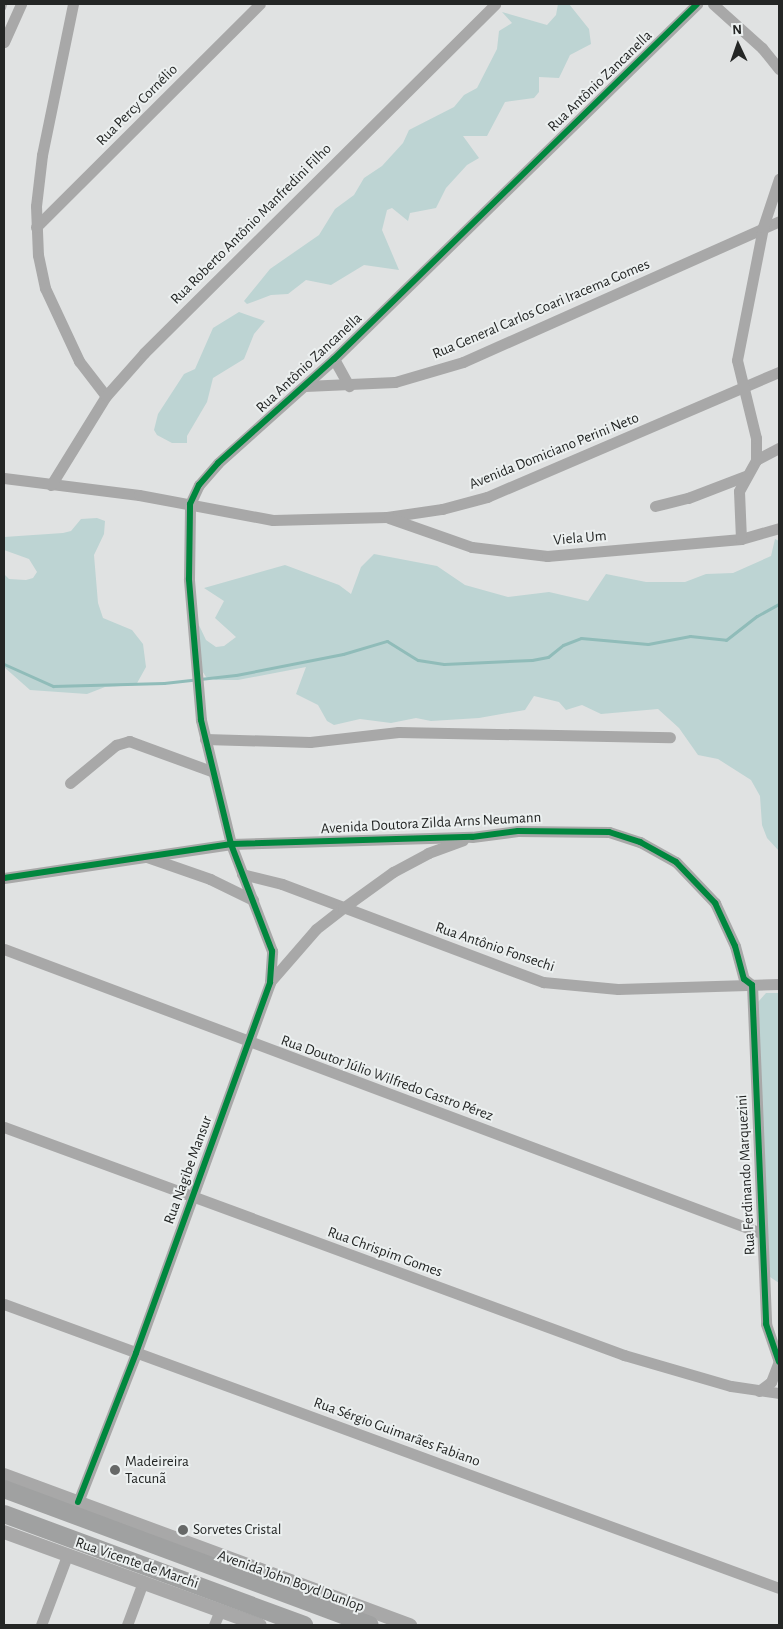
<!DOCTYPE html>
<meta charset="utf-8">
<style>
body{margin:0}
#map{position:relative;width:783px;height:1629px;overflow:hidden;background:#e0e2e2;font-family:"Alegreya Sans",sans-serif}
div>[style]{position:absolute}
.green>*{inset:0;background:#bdd4d3}
.stream>*{height:3px;margin:-1.5px;padding:0 1.5px;transform-origin:1.5px;border-radius:1.5px;background:#90bcb9}
.minor>*{height:11px;margin:-5.5px;padding:0 5.5px;transform-origin:5.5px;border-radius:5.5px;background:#a8a8a8}
.tertiary>*{height:14px;margin:-7px;padding:0 7px;transform-origin:7px;border-radius:7px;background:#a8a8a8}
.primary>*{height:18px;margin:-9px;padding:0 9px;transform-origin:9px;border-radius:9px;background:#a0a1a1}
.rail>*{height:3px;margin:-1.5px;padding:0 1.5px;transform-origin:1.5px;border-radius:1.5px;background:#a3a3a3}
.cycleway>*{height:6px;margin:-3px;padding:0 3px;transform-origin:3px;border-radius:3px;background:#00873e}
.dots>*{width:14px;height:14px;translate:-50% -50%;box-sizing:border-box;border:2px solid #ecf0f0;border-radius:50%}
span{translate:-50% -50%;white-space:nowrap;text-align:center;line-height:1.15;-webkit-text-stroke:4px #ecf0f0;paint-order:stroke}
.street-label{font-size:15px;color:#242625}
.poi-label{font-size:15px;color:#242625}
.left{translate:0 -50%;text-align:left}
.frame{position:absolute;inset:0;border:5px solid #242625;pointer-events:none}
.north{position:absolute;left:713px;top:20px;width:50px;height:50px;-webkit-text-stroke:4px #ecf0f0;paint-order:stroke;rotate:357deg;font-size:14px;font-weight:700;line-height:20px;text-align:center;color:#242625}
.north::after{content:'';display:block;margin:auto;width:18px;height:22px;background:#242625;clip-path:polygon(50% 0,100% 100%,50% 72%,0 100%)}
</style>
<div id="map">
<div class="green">
<i style="clip-path:polygon(558px 4px,569px 4px,589px 29px,591px 44px,570px 55px,559px 78px,539px 77px,539px 92px,534px 98px,505px 102px,487px 136px,463px 136px,479px 158px,467px 165px,446px 188px,436px 208px,410px 213px,408px 221px,392px 208px,387px 210px,382px 230px,399px 270px,364px 265px,331px 285px,306px 280px,288px 294px,271px 295px,247px 304px,244px 301px,270px 269px,319px 235px,335px 209px,354px 195px,364px 178px,382px 166px,403px 143px,409px 130px,454px 107px,464px 95px,477px 88px,497px 49px,499px 31px,512px 23px,502px 12px,547px 25px,556px 15px)"></i>
<i style="clip-path:polygon(239px 312px,265px 321px,254px 334px,244px 359px,213px 378px,207px 402px,187px 436px,187px 443px,172px 443px,157px 435px,154px 430px,158px 414px,184px 374px,195px 369px,213px 328px)"></i>
<i style="clip-path:polygon(97px 518px,105px 521px,104px 534px,94px 555px,98px 603px,103px 618px,132px 630px,143px 644px,146px 667px,136px 685px,105px 687px,87px 694px,30px 690px,4px 667px,4px 574px,9px 579px,26px 580px,33px 578px,37px 572px,29px 559px,4px 550px,4px 537px,63px 533px,71px 531px,81px 519px)"></i>
<i style="clip-path:polygon(775px 539px,779px 541px,779px 851px,767px 838px,762px 825px,760px 796px,751px 780px,718px 759px,698px 755px,679px 728px,658px 709px,601px 714px,582px 705px,566px 710px,559px 702px,534px 696px,525px 710px,479px 718px,431px 721px,416px 718px,391px 723px,360px 719px,334px 725px,327px 721px,318px 705px,296px 694px,306px 667px,238px 680px,216px 680px,206px 677px,201px 669px,197px 621px,206px 640px,216px 647px,224px 646px,236px 637px,215px 618px,224px 601px,204px 588px,285px 565px,339px 585px,351px 594px,361px 567px,374px 554px,437px 566px,465px 585px,508px 597px,549px 592px,588px 601px,606px 574px,646px 582px,685px 582px,706px 574px,733px 573px,771px 556px)"></i>
<i style="clip-path:polygon(766px 993px,779px 993px,779px 1283px,770px 1277px,766px 1268px,758px 1002px)"></i>
</div>
<div class="stream">
<i style="left:4px;top:664px;width:54px;rotate:24.2deg"></i>
<i style="left:53px;top:686px;width:111px;rotate:-1.5deg"></i>
<i style="left:164px;top:683px;width:72px;rotate:-6.3deg"></i>
<i style="left:236px;top:675px;width:109px;rotate:-11.1deg"></i>
<i style="left:343px;top:654px;width:46px;rotate:-16.5deg"></i>
<i style="left:387px;top:641px;width:36px;rotate:32deg"></i>
<i style="left:418px;top:660px;width:26px;rotate:9deg"></i>
<i style="left:444px;top:664px;width:88px;rotate:-2.6deg"></i>
<i style="left:532px;top:660px;width:16px;rotate:-11deg"></i>
<i style="left:548px;top:657px;width:19px;rotate:-39deg"></i>
<i style="left:563px;top:645px;width:19px;rotate:-21deg"></i>
<i style="left:581px;top:638px;width:67px;rotate:5.1deg"></i>
<i style="left:648px;top:644px;width:43px;rotate:-10.8deg"></i>
<i style="left:690px;top:636px;width:36px;rotate:6deg"></i>
<i style="left:726px;top:640px;width:39px;rotate:-38deg"></i>
<i style="left:757px;top:616px;width:25px;rotate:-29deg"></i>
</div>
<div class="minor">
<i style="left:73px;top:4px;width:154px;rotate:101.6deg"></i>
<i style="left:42px;top:155px;width:51px;rotate:96.7deg"></i>
<i style="left:36px;top:206px;width:49px;rotate:87.7deg"></i>
<i style="left:38px;top:255px;width:34px;rotate:78deg"></i>
<i style="left:45px;top:288px;width:81px;rotate:65deg"></i>
<i style="left:79px;top:361px;width:44px;rotate:52.4deg"></i>
<i style="left:713px;top:4px;width:66px;rotate:41.9deg"></i>
<i style="left:762px;top:48px;width:27px;rotate:51deg"></i>
<i style="left:4px;top:42px;width:42px;rotate:-65.9deg"></i>
<i style="left:36px;top:227px;width:316px;rotate:-44.9deg"></i>
<i style="left:334px;top:359px;width:31px;rotate:61deg"></i>
<i style="left:305px;top:386px;width:90px;rotate:-2.5deg"></i>
<i style="left:395px;top:382px;width:71px;rotate:-16.4deg"></i>
<i style="left:463px;top:362px;width:346px;rotate:-24deg"></i>
<i style="left:756px;top:460px;width:26px;rotate:-28deg"></i>
<i style="left:4px;top:478px;width:136px;rotate:7.2deg"></i>
<i style="left:139px;top:495px;width:136px;rotate:10.6deg"></i>
<i style="left:273px;top:520px;width:114px;rotate:-1.5deg"></i>
<i style="left:387px;top:517px;width:56px;rotate:-8.3deg"></i>
<i style="left:442px;top:509px;width:47px;rotate:-14.9deg"></i>
<i style="left:487px;top:497px;width:318px;rotate:-23.2deg"></i>
<i style="left:51px;top:485px;width:105px;rotate:-58.3deg"></i>
<i style="left:106px;top:396px;width:57px;rotate:-48.5deg"></i>
<i style="left:144px;top:353px;width:495px;rotate:-44.8deg"></i>
<i style="left:655px;top:506px;width:34px;rotate:-14deg"></i>
<i style="left:688px;top:498px;width:61px;rotate:-21.1deg"></i>
<i style="left:389px;top:518px;width:88px;rotate:19.3deg"></i>
<i style="left:472px;top:547px;width:76px;rotate:6.8deg"></i>
<i style="left:547px;top:556px;width:195px;rotate:-5deg"></i>
<i style="left:741px;top:539px;width:40px;rotate:-16deg"></i>
<i style="left:741px;top:539px;width:48px;rotate:-92.4deg"></i>
<i style="left:739px;top:491px;width:35px;rotate:-61deg"></i>
<i style="left:756px;top:460px;width:22px;rotate:-90deg"></i>
<i style="left:756px;top:438px;width:80px;rotate:-103.7deg"></i>
<i style="left:737px;top:360px;width:136px;rotate:-78.9deg"></i>
<i style="left:763px;top:227px;width:51px;rotate:-71.6deg"></i>
<i style="left:205px;top:739px;width:105px;rotate:1.6deg"></i>
<i style="left:310px;top:742px;width:89px;rotate:-6.5deg"></i>
<i style="left:398px;top:732px;width:272px;rotate:1.1deg"></i>
<i style="left:70px;top:783px;width:60px;rotate:-39.6deg"></i>
<i style="left:116px;top:745px;width:14px;rotate:-17deg"></i>
<i style="left:129px;top:741px;width:87px;rotate:20.1deg"></i>
<i style="left:147px;top:857px;width:67px;rotate:19.2deg"></i>
<i style="left:210px;top:879px;width:48px;rotate:26deg"></i>
<i style="left:242px;top:874px;width:41px;rotate:14deg"></i>
<i style="left:282px;top:884px;width:279px;rotate:20.6deg"></i>
<i style="left:543px;top:982px;width:75px;rotate:5.3deg"></i>
<i style="left:618px;top:989px;width:161px;rotate:-1.8deg"></i>
<i style="left:4px;top:878px;width:230px;rotate:-8.5deg"></i>
<i style="left:231px;top:844px;width:241px;rotate:-1.7deg"></i>
<i style="left:472px;top:837px;width:46px;rotate:-7.4deg"></i>
<i style="left:518px;top:831px;width:91px;rotate:0.6deg"></i>
<i style="left:609px;top:832px;width:33px;rotate:18deg"></i>
<i style="left:640px;top:842px;width:41px;rotate:29.1deg"></i>
<i style="left:676px;top:862px;width:57px;rotate:46.4deg"></i>
<i style="left:715px;top:903px;width:47px;rotate:65.1deg"></i>
<i style="left:735px;top:946px;width:34px;rotate:75deg"></i>
<i style="left:744px;top:979px;width:10px;rotate:37deg"></i>
<i style="left:752px;top:985px;width:339px;rotate:87.6deg"></i>
<i style="left:766px;top:1324px;width:40px;rotate:71.1deg"></i>
<i style="left:4px;top:949px;width:809px;rotate:20.56deg"></i>
<i style="left:270px;top:982px;width:70px;rotate:-49deg"></i>
<i style="left:316px;top:929px;width:34px;rotate:-38deg"></i>
<i style="left:343px;top:908px;width:62px;rotate:-35.8deg"></i>
<i style="left:393px;top:872px;width:40px;rotate:-28deg"></i>
<i style="left:428px;top:853px;width:37px;rotate:-20deg"></i>
<i style="left:4px;top:1127px;width:661px;rotate:20.19deg"></i>
<i style="left:624px;top:1355px;width:111px;rotate:16.2deg"></i>
<i style="left:731px;top:1386px;width:49px;rotate:8.3deg"></i>
<i style="left:4px;top:1304px;width:825px;rotate:20.13deg"></i>
<i style="left:759px;top:1391px;width:15px;rotate:-37deg"></i>
<i style="left:771px;top:1382px;width:22px;rotate:-69deg"></i>
<i style="left:78px;top:1502px;width:160px;rotate:-68.7deg"></i>
<i style="left:136px;top:1353px;width:394px;rotate:-70.1deg"></i>
<i style="left:270px;top:982px;width:31px;rotate:-86deg"></i>
<i style="left:272px;top:951px;width:115px;rotate:-111deg"></i>
<i style="left:231px;top:844px;width:128px;rotate:-103.6deg"></i>
<i style="left:201px;top:720px;width:142px;rotate:-94.9deg"></i>
<i style="left:189px;top:579px;width:75px;rotate:-89.2deg"></i>
<i style="left:190px;top:504px;width:21px;rotate:-65deg"></i>
<i style="left:199px;top:485px;width:29px;rotate:-49deg"></i>
<i style="left:218px;top:463px;width:156px;rotate:-41.9deg"></i>
<i style="left:334px;top:359px;width:508px;rotate:-44.36deg"></i>
<i style="left:41px;top:1625px;width:74px;rotate:-69.4deg"></i>
<i style="left:127px;top:1625px;width:46px;rotate:-69.6deg"></i>
<i style="left:214px;top:1625px;width:16px;rotate:-68deg"></i>
</div>
<div class="tertiary">
<i style="left:4px;top:1475px;width:433px;rotate:20.3deg"></i>
<i style="left:4px;top:1532px;width:272px;rotate:20deg"></i>
</div>
<div class="primary">
<i style="left:4px;top:1489px;width:390px;rotate:20.4deg"></i>
<i style="left:4px;top:1514px;width:320px;rotate:20.3deg"></i>
</div>
<div class="rail">
<i style="left:4px;top:8px;width:4px;rotate:-76deg"></i>
</div>
<div class="cycleway">
<i style="left:4px;top:878px;width:230px;rotate:-8.5deg"></i>
<i style="left:231px;top:844px;width:241px;rotate:-1.7deg"></i>
<i style="left:472px;top:837px;width:46px;rotate:-7.4deg"></i>
<i style="left:518px;top:831px;width:91px;rotate:0.6deg"></i>
<i style="left:609px;top:832px;width:33px;rotate:18deg"></i>
<i style="left:640px;top:842px;width:41px;rotate:29.1deg"></i>
<i style="left:676px;top:862px;width:57px;rotate:46.4deg"></i>
<i style="left:715px;top:903px;width:47px;rotate:65.1deg"></i>
<i style="left:735px;top:946px;width:34px;rotate:75deg"></i>
<i style="left:744px;top:979px;width:10px;rotate:37deg"></i>
<i style="left:752px;top:985px;width:339px;rotate:87.6deg"></i>
<i style="left:766px;top:1324px;width:40px;rotate:71.1deg"></i>
<i style="left:78px;top:1502px;width:160px;rotate:-68.7deg"></i>
<i style="left:136px;top:1353px;width:394px;rotate:-70.1deg"></i>
<i style="left:270px;top:982px;width:31px;rotate:-86deg"></i>
<i style="left:272px;top:951px;width:115px;rotate:-111deg"></i>
<i style="left:231px;top:844px;width:128px;rotate:-103.6deg"></i>
<i style="left:201px;top:720px;width:142px;rotate:-94.9deg"></i>
<i style="left:189px;top:579px;width:75px;rotate:-89.2deg"></i>
<i style="left:190px;top:504px;width:21px;rotate:-65deg"></i>
<i style="left:199px;top:485px;width:29px;rotate:-49deg"></i>
<i style="left:218px;top:463px;width:156px;rotate:-41.9deg"></i>
<i style="left:334px;top:359px;width:508px;rotate:-44.36deg"></i>
</div>
<div class="dots">
<i style="left:115px;top:1470px;background:#666867"></i>
<i style="left:183px;top:1530px;background:#666867"></i>
</div>
<div class="street-label">
<span style="left:600px;top:81px;rotate:-44deg">Rua Antônio Zancanella</span>
<span style="left:137px;top:105px;rotate:-45deg">Rua Percy Cornélio</span>
<span style="left:251px;top:224px;rotate:-45deg">Rua Roberto Antônio Manfredini Filho</span>
<span style="left:541px;top:309px;rotate:-23deg">Rua General Carlos Coari Iracema Gomes</span>
<span style="left:309px;top:363px;rotate:-43deg">Rua Antônio Zancanella</span>
<span style="left:554px;top:451px;rotate:-22deg">Avenida Domiciano Perini Neto</span>
<span style="left:580px;top:538px;rotate:-5deg">Viela Um</span>
<span style="left:431px;top:823px;rotate:-3deg">Avenida Doutora Zilda Arns Neumann</span>
<span style="left:495px;top:947px;rotate:19deg">Rua Antônio Fonsechi</span>
<span style="left:387px;top:1078px;rotate:20deg">Rua Doutor Júlio Wilfredo Castro Pérez</span>
<span style="left:188px;top:1170px;rotate:-70deg">Rua Nagibe Mansur</span>
<span style="left:746px;top:1175px;rotate:-93deg">Rua Ferdinando Marquezini</span>
<span style="left:385px;top:1252px;rotate:20deg">Rua Chrispim Gomes</span>
<span style="left:397px;top:1432px;rotate:20deg">Rua Sérgio Guimarães Fabiano</span>
<span style="left:137px;top:1563px;rotate:19deg">Rua Vicente de Marchi</span>
<span style="left:291px;top:1581px;rotate:20deg">Avenida John Boyd Dunlop</span>
</div>
<div class="poi-label">
<span class="left" style="left:125px;top:1470px">Madeireira<br>Tacunã</span>
<span class="left" style="left:193px;top:1530px">Sorvetes Cristal</span>
</div>
<div class="frame"></div>
<div class="north">N</div>
</div>
